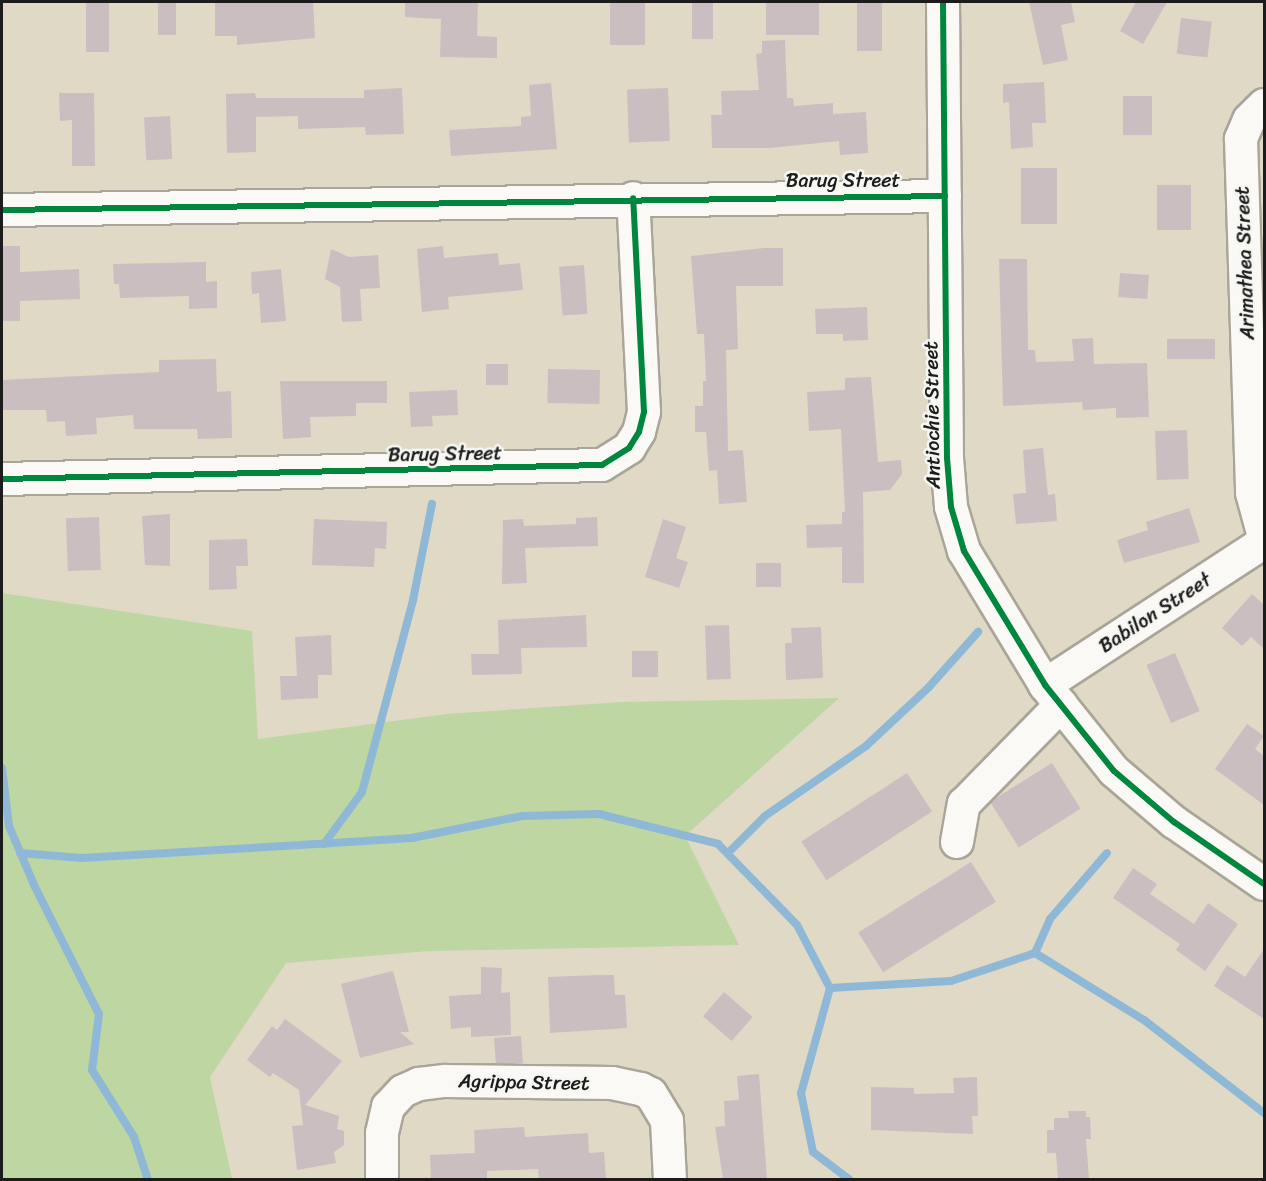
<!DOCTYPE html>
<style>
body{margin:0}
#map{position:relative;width:1266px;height:1181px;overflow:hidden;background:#e0d9c6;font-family:Sriracha,sans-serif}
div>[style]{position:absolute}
.green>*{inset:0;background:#bdd6a2}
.stream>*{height:8px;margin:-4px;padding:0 4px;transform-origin:4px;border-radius:4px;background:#8fb8d7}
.building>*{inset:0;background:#cbbec0;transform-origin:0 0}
.roads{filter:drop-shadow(2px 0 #a9a598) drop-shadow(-2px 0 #a9a598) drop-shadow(0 2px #a9a598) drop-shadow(0 -2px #a9a598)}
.minor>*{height:32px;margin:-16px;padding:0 16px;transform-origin:16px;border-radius:16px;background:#faf9f6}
.cycleway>*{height:6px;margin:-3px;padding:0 3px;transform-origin:3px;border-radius:3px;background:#00873e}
span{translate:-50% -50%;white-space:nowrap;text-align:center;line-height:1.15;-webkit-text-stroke:5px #f6f6f2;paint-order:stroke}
.street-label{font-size:20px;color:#1c1c1c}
.frame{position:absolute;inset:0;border:3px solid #1c1c1c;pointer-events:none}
</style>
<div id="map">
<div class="green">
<i style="clip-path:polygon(2px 593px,252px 631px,258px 739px,447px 714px,622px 702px,839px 698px,685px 836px,739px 945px,428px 951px,286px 963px,210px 1077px,232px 1179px,2px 1179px)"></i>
</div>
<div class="stream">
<i style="left:2px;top:768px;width:58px;rotate:83.1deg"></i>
<i style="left:9px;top:826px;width:64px;rotate:67deg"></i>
<i style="left:34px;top:885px;width:144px;rotate:63.3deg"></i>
<i style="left:99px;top:1014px;width:56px;rotate:97.1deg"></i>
<i style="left:92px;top:1070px;width:79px;rotate:57.9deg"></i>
<i style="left:134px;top:1137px;width:45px;rotate:72deg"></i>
<i style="left:324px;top:844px;width:64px;rotate:-53.8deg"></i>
<i style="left:362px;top:792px;width:199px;rotate:-75.1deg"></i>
<i style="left:413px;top:600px;width:98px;rotate:-78.8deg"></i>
<i style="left:20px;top:853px;width:62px;rotate:4.6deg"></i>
<i style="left:82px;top:858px;width:235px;rotate:-3.4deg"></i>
<i style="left:317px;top:844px;width:95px;rotate:-3.6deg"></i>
<i style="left:412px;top:838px;width:112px;rotate:-11.3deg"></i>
<i style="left:522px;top:816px;width:77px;rotate:-1.5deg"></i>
<i style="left:599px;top:814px;width:123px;rotate:14.1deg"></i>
<i style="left:718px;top:844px;width:113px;rotate:45.7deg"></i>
<i style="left:797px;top:925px;width:71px;rotate:62.4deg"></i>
<i style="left:830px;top:988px;width:109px;rotate:105.4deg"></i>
<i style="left:801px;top:1093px;width:60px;rotate:78.5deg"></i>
<i style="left:813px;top:1152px;width:46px;rotate:37.1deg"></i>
<i style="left:728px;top:853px;width:52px;rotate:-45deg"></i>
<i style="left:765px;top:816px;width:123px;rotate:-34.7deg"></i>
<i style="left:866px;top:746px;width:86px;rotate:-43.1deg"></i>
<i style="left:929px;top:687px;width:74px;rotate:-48.3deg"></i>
<i style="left:1035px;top:953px;width:128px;rotate:31.6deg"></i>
<i style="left:1144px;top:1020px;width:152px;rotate:37.8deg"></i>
<i style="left:830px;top:988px;width:121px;rotate:-3.3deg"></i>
<i style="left:951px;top:981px;width:89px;rotate:-18.4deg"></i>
<i style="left:1035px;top:953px;width:37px;rotate:-66deg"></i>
<i style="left:1050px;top:919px;width:87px;rotate:-49.2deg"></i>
</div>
<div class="building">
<i style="left:86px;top:2px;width:23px;height:50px"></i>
<i style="left:158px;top:2px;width:18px;height:33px"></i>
<i style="clip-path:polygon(215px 2px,313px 2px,315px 38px,237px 45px,237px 36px,215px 36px)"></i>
<i style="clip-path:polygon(405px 2px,478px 2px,477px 36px,497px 37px,497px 58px,440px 57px,441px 19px,405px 17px)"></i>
<i style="left:610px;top:2px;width:35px;height:43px"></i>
<i style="left:692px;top:2px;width:21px;height:37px"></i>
<i style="left:766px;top:2px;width:53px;height:33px"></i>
<i style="left:857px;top:2px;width:25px;height:49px"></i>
<i style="clip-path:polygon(1029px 2px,1071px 2px,1075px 22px,1061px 25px,1068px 60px,1043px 65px)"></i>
<i style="clip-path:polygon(1136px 2px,1167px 2px,1143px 44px,1120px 31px)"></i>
<i style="left:1181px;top:18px;width:31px;height:36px;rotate:7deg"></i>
<i style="clip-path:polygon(785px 40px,787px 98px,793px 98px,794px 106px,833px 103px,833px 114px,866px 112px,868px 153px,840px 155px,839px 141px,770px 148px,712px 148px,711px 115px,722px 115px,721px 91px,759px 90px,756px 54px,762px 53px,762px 41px)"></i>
<i style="clip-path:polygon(1044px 82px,1046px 123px,1032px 123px,1033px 147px,1011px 149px,1009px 102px,1003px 103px,1003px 84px)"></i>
<i style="clip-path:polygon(551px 83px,557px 149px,451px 156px,449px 130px,521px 126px,521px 117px,531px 116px,529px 85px)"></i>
<i style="clip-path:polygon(402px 88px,404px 134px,366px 135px,365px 127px,298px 129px,298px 116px,256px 117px,256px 152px,227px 153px,226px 94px,255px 93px,256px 98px,364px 98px,364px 90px)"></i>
<i style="left:668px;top:88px;width:53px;height:41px;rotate:88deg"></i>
<i style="clip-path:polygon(59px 93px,94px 93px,95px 166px,72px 166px,72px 120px,60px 121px)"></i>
<i style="left:1123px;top:96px;width:29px;height:39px"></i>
<i style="left:170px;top:116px;width:43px;height:26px;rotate:87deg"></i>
<i style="left:1021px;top:168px;width:36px;height:56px"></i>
<i style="left:1157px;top:185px;width:34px;height:45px"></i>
<i style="clip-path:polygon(2px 246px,20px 246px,20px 272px,79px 269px,80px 299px,20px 301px,20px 321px,2px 321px)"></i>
<i style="clip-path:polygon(443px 246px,444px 258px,498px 253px,499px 265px,520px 263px,523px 290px,448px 297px,449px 309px,422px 312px,417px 249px)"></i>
<i style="clip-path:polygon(765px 248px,783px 248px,783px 286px,736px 286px,738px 349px,726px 350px,728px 451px,743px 450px,747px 502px,719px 504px,717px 470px,709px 471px,706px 432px,695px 432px,695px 406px,703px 406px,703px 381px,706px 381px,704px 334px,697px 334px,691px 256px)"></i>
<i style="clip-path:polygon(331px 249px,349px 257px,378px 255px,380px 288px,360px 289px,362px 321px,342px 322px,340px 287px,325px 279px)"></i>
<i style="clip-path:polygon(999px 259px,1027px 259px,1028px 350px,1035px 350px,1036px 362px,1074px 361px,1072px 339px,1093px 338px,1094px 364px,1147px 363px,1149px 417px,1116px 418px,1116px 408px,1083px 410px,1082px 402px,1003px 406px)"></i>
<i style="clip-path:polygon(206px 262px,206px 282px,217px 281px,217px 308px,189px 309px,189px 296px,120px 298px,119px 284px,114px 284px,113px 264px)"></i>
<i style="left:584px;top:265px;width:49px;height:25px;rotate:86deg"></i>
<i style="clip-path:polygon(281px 269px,286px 321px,261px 323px,259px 293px,252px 294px,251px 272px)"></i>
<i style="left:1120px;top:273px;width:29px;height:24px;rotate:4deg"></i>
<i style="clip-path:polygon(867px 307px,868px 340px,843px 341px,843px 334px,816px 334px,815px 309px)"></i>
<i style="left:1167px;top:339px;width:48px;height:20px"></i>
<i style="clip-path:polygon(216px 359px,217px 392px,231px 391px,232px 438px,198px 439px,197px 429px,134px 429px,133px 415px,96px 418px,97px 434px,66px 436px,65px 421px,47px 422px,46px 410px,2px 410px,2px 380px,159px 372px,159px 360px)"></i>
<i style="left:486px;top:364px;width:22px;height:21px"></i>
<i style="left:548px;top:369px;width:52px;height:34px;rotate:1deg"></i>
<i style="clip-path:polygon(871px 377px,878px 462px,901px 460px,902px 474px,890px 490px,863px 492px,864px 583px,842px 583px,842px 547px,807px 548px,806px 525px,842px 524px,842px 512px,845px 512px,841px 429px,809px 431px,807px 392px,845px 390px,845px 378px)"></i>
<i style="clip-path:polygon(280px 381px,387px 381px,387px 403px,356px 403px,356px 416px,310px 417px,311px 437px,283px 439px)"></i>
<i style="clip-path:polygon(457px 390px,458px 415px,432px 416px,433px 426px,411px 427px,409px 392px)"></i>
<i style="left:1187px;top:430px;width:49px;height:32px;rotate:88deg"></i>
<i style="clip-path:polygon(1043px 448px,1048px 495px,1055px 494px,1057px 521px,1016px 524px,1013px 494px,1026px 493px,1023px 450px)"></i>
<i style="clip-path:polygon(1189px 508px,1200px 542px,1124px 563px,1117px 540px,1148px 530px,1146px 522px)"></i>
<i style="clip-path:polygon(170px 514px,170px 566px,145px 565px,142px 516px)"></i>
<i style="left:99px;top:517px;width:53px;height:33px;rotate:88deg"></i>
<i style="clip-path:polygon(597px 517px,598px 546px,525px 548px,527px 583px,502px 584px,503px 520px,523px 519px,524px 526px,576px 524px,576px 518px)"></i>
<i style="clip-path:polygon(314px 519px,387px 522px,386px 549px,375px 548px,374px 567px,312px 565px)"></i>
<i style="clip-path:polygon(663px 519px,686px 527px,676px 558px,688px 562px,679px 588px,645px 577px)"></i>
<i style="clip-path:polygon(247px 539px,248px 566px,236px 566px,237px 589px,209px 590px,209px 540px)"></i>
<i style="left:781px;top:563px;width:24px;height:25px;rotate:90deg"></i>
<i style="clip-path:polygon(1252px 594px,1264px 605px,1264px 649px,1251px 637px,1242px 646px,1222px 628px)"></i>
<i style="clip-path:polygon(586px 615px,587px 647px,521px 648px,522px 674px,472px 675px,471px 654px,499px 654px,498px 620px)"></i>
<i style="left:729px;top:625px;width:54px;height:24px;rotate:88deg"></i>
<i style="clip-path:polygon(821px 627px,823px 678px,786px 680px,785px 643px,792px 643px,791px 628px)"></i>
<i style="clip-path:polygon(331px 635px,332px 675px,318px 675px,318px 698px,281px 700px,280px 676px,297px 676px,295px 637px)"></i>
<i style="left:632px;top:651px;width:26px;height:26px"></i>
<i style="left:1175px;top:653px;width:63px;height:31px;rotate:67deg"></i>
<i style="clip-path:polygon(1247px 724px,1264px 736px,1255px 749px,1264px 756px,1264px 805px,1215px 769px)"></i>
<i style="left:1052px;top:763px;width:54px;height:73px;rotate:58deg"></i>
<i style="left:907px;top:773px;width:46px;height:126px;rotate:57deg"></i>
<i style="left:971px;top:862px;width:47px;height:133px;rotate:58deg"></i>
<i style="clip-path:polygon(1133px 868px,1157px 884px,1150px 894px,1194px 924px,1208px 903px,1238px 924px,1205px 971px,1176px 950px,1180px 944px,1113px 898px)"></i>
<i style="clip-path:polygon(1264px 949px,1264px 1019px,1214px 986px,1227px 965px,1245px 977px)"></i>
<i style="clip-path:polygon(481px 967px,502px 968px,501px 993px,510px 992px,511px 1035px,471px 1037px,471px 1027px,451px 1029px,449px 996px,481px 994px)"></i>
<i style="clip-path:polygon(393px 971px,409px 1032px,400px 1032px,414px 1044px,360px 1058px,341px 984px)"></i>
<i style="clip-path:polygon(597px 975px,614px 975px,615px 995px,625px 995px,627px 1028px,550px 1033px,548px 977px)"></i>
<i style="left:724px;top:992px;width:38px;height:32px;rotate:41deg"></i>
<i style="clip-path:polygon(285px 1019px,342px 1061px,305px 1105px,339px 1116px,337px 1129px,344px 1131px,344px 1145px,334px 1152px,336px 1163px,297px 1170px,292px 1126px,303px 1125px,299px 1090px,273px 1073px,270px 1077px,247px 1060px,272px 1026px,277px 1030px)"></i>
<i style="left:521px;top:1036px;width:27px;height:27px;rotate:86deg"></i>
<i style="clip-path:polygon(759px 1074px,767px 1179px,723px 1179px,715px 1127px,725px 1126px,724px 1101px,739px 1100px,737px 1076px)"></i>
<i style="clip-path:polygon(977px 1077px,978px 1116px,972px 1116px,973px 1134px,871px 1130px,871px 1087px,914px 1088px,914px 1094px,954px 1093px,953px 1078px)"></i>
<i style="clip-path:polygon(1068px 1111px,1086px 1111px,1086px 1117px,1090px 1117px,1091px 1139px,1086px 1139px,1089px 1179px,1058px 1179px,1056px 1153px,1047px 1153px,1047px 1130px,1054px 1130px,1054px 1118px,1069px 1118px)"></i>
<i style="clip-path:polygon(524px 1127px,525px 1137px,588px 1133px,589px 1153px,604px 1152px,606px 1179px,539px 1179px,538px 1169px,487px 1171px,487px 1179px,431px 1179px,430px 1155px,475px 1153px,474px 1130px)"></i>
</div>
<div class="roads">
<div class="minor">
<i style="left:943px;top:2px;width:456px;rotate:89.5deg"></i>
<i style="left:947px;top:458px;width:49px;rotate:85.3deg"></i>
<i style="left:951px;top:507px;width:46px;rotate:73.5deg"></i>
<i style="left:964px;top:551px;width:157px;rotate:58.8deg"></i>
<i style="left:1045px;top:685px;width:110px;rotate:51.3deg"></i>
<i style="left:1114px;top:771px;width:79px;rotate:40.4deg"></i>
<i style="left:1174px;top:822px;width:109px;rotate:34.6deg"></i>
<i style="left:1264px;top:105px;width:21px;rotate:135deg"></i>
<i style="left:1249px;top:120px;width:21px;rotate:113deg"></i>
<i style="left:1241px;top:139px;width:354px;rotate:88.2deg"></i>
<i style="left:1252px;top:493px;width:46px;rotate:74.7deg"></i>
<i style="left:2px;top:210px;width:943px;rotate:-0.85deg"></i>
<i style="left:2px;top:479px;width:600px;rotate:-1.34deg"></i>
<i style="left:602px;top:465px;width:32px;rotate:-32deg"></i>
<i style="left:629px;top:448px;width:19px;rotate:-58deg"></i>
<i style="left:639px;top:432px;width:21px;rotate:-76deg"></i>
<i style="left:644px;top:412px;width:214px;rotate:-92.9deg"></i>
<i style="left:1045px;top:685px;width:262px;rotate:-33.1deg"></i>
<i style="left:957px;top:842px;width:39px;rotate:-80deg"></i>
<i style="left:964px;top:804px;width:139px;rotate:-45.6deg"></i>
<i style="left:382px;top:1180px;width:47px;rotate:-90deg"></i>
<i style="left:382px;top:1133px;width:27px;rotate:-77deg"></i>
<i style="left:388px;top:1107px;width:22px;rotate:-47deg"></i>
<i style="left:403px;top:1091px;width:17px;rotate:-24deg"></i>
<i style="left:419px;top:1084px;width:26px;rotate:-7deg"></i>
<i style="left:445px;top:1081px;width:167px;rotate:0.7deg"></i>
<i style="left:612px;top:1083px;width:30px;rotate:12deg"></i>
<i style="left:641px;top:1089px;width:11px;rotate:27deg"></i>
<i style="left:651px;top:1094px;width:31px;rotate:59deg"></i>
<i style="left:667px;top:1121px;width:59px;rotate:87.1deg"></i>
</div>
</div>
<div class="cycleway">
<i style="left:943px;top:2px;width:456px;rotate:89.5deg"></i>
<i style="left:947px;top:458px;width:49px;rotate:85.3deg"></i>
<i style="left:951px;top:507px;width:46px;rotate:73.5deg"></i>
<i style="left:964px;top:551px;width:157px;rotate:58.8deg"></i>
<i style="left:1045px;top:685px;width:110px;rotate:51.3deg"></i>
<i style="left:1114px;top:771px;width:79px;rotate:40.4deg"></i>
<i style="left:1174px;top:822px;width:109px;rotate:34.6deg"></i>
<i style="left:2px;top:210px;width:943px;rotate:-0.85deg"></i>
<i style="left:2px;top:479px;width:600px;rotate:-1.34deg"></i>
<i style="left:602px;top:465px;width:32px;rotate:-32deg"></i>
<i style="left:629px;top:448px;width:19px;rotate:-58deg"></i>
<i style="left:639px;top:432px;width:21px;rotate:-76deg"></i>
<i style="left:644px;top:412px;width:214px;rotate:-92.9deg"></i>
</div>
<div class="street-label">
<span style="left:843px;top:180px">Barug Street</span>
<span style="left:1245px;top:263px;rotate:-92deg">Arimathea Street</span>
<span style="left:932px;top:415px;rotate:-91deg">Antiochie Street</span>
<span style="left:445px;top:454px;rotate:-1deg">Barug Street</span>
<span style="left:1155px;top:613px;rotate:-33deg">Babilon Street</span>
<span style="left:524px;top:1082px;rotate:1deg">Agrippa Street</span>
</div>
<div class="frame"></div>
</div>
